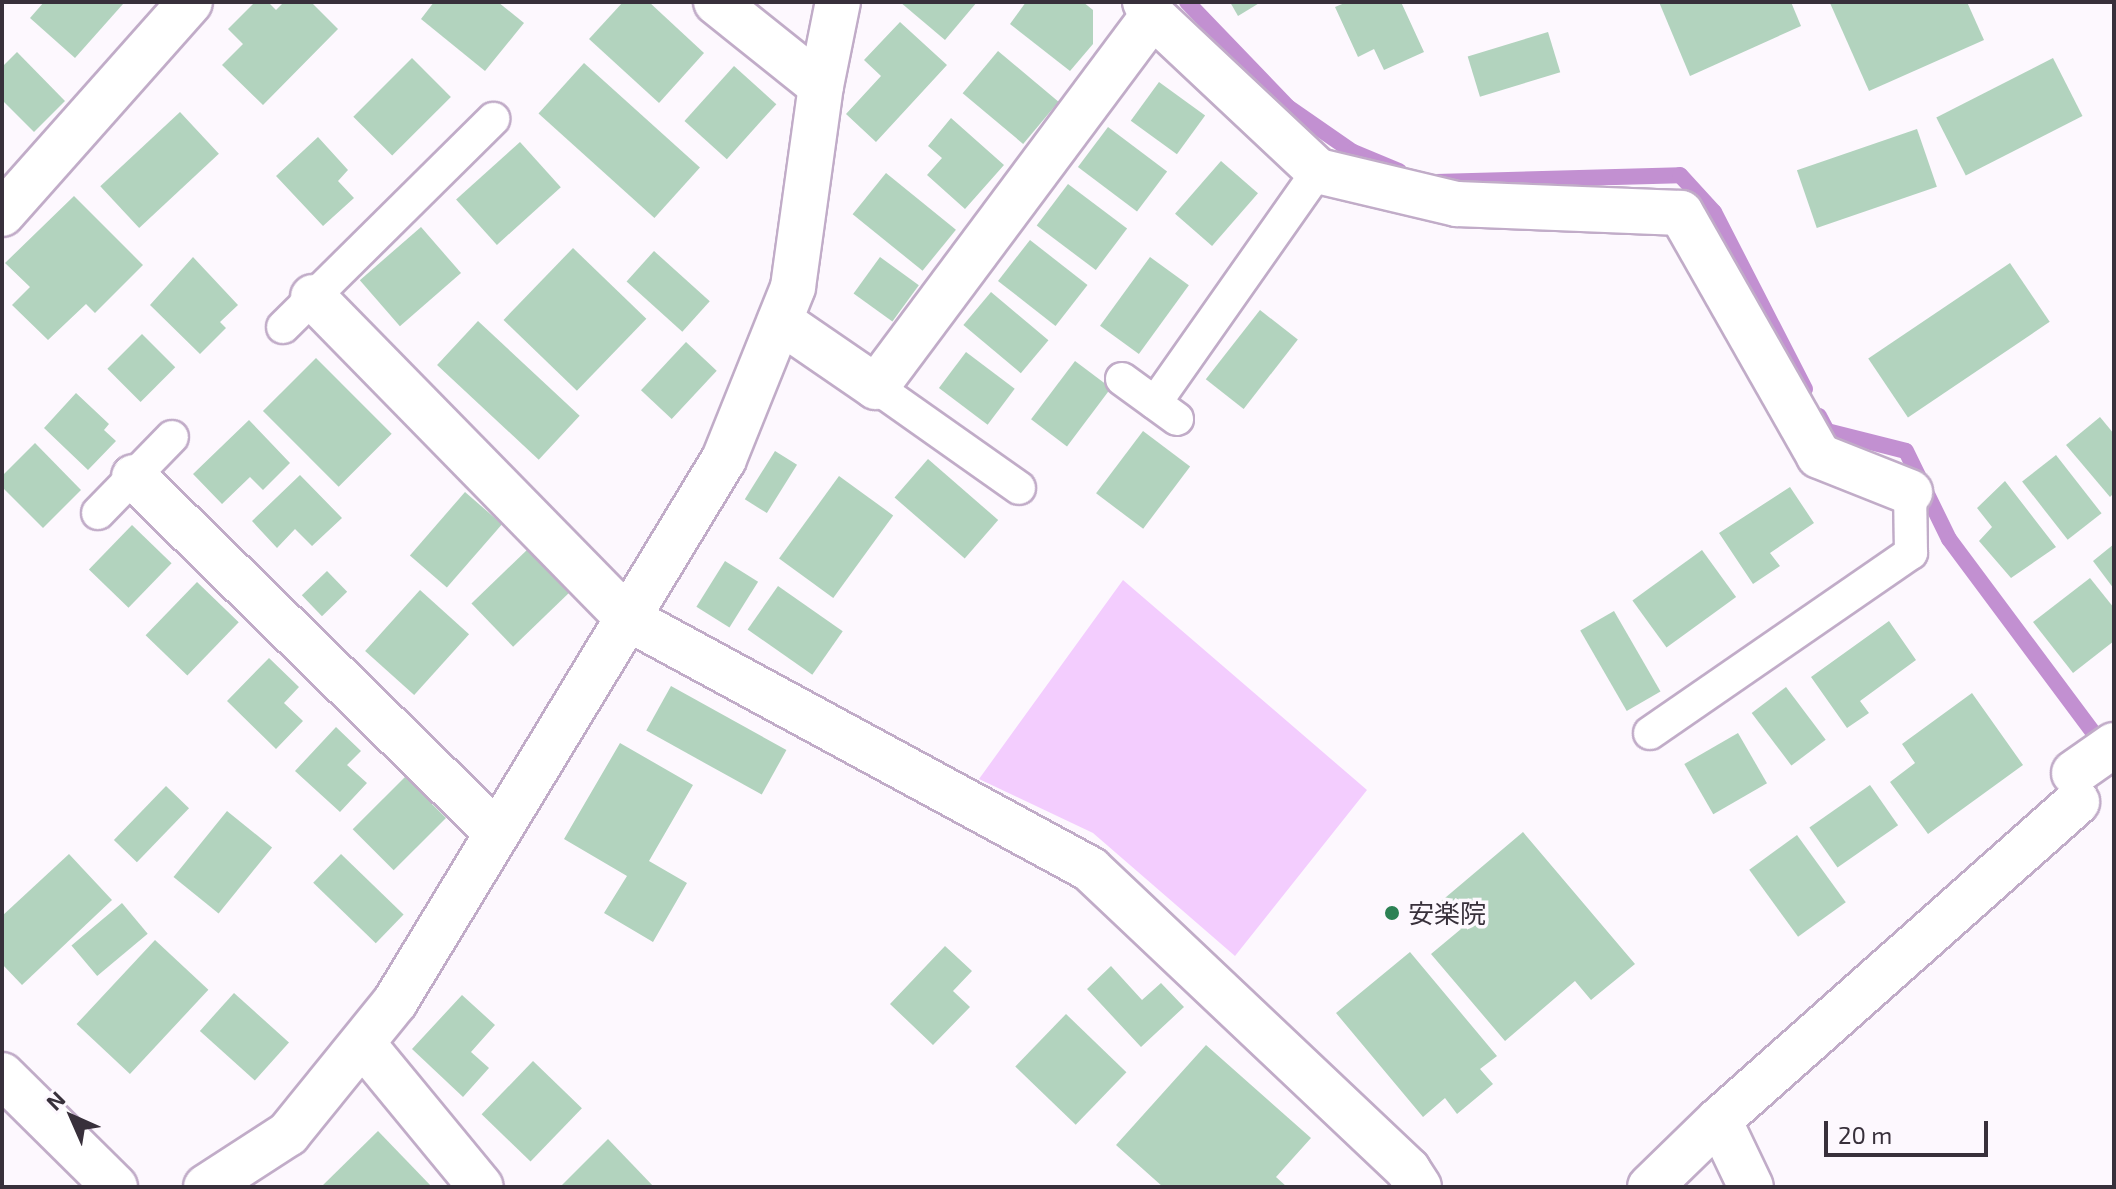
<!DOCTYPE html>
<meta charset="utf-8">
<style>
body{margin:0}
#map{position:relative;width:2116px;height:1189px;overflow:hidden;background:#fdf8fe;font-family:"Exo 2","Noto Sans JP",sans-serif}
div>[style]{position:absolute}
.green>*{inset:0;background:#f3cdfe}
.stream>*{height:16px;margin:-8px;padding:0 8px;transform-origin:8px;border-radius:8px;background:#c290d1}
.building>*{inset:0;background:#b2d3be;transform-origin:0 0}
.roads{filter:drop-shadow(2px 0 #c1acc8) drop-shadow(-2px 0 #c1acc8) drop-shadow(0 2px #c1acc8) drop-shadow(0 -2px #c1acc8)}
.lane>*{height:32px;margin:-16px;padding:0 16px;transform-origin:16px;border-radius:16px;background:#fff}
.street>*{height:44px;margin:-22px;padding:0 22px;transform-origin:22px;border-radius:22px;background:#fff}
.secondary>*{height:44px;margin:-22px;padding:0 22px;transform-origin:22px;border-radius:22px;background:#fff}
.dots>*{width:22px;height:22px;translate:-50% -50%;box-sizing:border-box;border:4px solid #fdf8fe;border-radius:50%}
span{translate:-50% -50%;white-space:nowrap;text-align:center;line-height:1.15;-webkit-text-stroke:7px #fdf8fe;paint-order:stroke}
.poi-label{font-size:26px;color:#38303b}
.left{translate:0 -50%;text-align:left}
.frame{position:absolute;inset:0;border:4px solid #38303b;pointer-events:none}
.north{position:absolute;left:32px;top:1077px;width:80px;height:80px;-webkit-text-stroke:6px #fdf8fe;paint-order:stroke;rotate:315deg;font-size:22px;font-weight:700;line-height:32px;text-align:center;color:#38303b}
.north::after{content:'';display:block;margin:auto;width:28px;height:36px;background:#38303b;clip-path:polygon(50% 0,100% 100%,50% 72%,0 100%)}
.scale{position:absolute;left:1824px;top:1121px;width:164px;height:36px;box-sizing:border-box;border:4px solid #38303b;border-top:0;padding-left:10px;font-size:24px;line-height:28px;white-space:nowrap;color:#38303b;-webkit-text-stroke:6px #fdf8fe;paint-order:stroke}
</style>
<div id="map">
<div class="green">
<i style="clip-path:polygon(1123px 580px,1367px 790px,1235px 956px,1093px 833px,979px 779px)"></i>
</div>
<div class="stream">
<i style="left:1187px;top:2px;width:146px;rotate:46.1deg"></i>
<i style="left:1288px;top:107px;width:79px;rotate:34.7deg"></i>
<i style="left:1353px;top:152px;width:50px;rotate:22.4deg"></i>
<i style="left:1436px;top:182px;width:244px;rotate:-1.6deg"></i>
<i style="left:1680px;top:175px;width:50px;rotate:47.4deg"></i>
<i style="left:1714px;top:212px;width:199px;rotate:62.8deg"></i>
<i style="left:1819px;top:416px;width:17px;rotate:62deg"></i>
<i style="left:1827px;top:431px;width:81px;rotate:14.2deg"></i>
<i style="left:1906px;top:451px;width:98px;rotate:64deg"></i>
<i style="left:1949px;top:539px;width:261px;rotate:53.3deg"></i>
</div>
<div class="building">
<i style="clip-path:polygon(44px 2px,120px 2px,123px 4px,75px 58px,30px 18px)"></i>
<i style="clip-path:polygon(255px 2px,268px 2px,276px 10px,284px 2px,311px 2px,338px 29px,263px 105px,222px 65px,243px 44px,228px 29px)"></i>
<i style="clip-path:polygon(434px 2px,498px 2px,524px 23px,485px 71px,421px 19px)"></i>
<i style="clip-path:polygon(623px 2px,649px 2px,704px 53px,659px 103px,589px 39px)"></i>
<i style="clip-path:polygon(900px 2px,977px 2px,945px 40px)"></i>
<i style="clip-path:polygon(1026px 2px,1083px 2px,1093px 10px,1093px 44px,1070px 71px,1010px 24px)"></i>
<i style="clip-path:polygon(1230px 2px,1261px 2px,1238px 16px)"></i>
<i style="clip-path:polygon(1347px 2px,1401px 2px,1424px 52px,1384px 70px,1374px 49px,1358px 57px,1335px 7px)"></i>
<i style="clip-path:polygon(1659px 2px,1791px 2px,1801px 26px,1690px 76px)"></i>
<i style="clip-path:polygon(1967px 2px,1984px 40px,1869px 91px,1830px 3px)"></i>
<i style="clip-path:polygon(900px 22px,947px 65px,876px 142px,846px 114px,881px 76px,864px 60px)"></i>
<i style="left:1548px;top:32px;width:42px;height:84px;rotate:73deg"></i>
<i style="left:998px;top:51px;width:79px;height:55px;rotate:40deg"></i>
<i style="clip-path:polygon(17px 52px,65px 101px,34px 132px,2px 100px,2px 67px)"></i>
<i style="left:412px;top:58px;width:55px;height:83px;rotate:45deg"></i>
<i style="left:2053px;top:58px;width:65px;height:131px;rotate:63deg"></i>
<i style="left:584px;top:63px;width:156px;height:68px;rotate:42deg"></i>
<i style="left:734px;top:66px;width:57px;height:74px;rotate:42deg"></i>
<i style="left:1159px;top:82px;width:57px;height:48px;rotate:36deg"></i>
<i style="left:180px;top:112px;width:57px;height:109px;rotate:47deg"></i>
<i style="clip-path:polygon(951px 118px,1004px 165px,965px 209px,927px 175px,942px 158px,928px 146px)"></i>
<i style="left:1108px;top:127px;width:74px;height:50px;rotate:37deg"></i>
<i style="left:1917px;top:129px;width:61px;height:127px;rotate:71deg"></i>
<i style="clip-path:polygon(318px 137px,348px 170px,338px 181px,354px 198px,323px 226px,276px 176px)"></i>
<i style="left:520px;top:142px;width:61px;height:86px;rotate:48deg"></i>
<i style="left:1221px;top:161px;width:49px;height:70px;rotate:41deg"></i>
<i style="left:886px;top:173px;width:90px;height:53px;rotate:39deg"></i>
<i style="left:1068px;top:184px;width:74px;height:52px;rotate:37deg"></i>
<i style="clip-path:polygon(74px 196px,143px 265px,95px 313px,86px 304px,48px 340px,12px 305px,30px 287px,5px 263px)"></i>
<i style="left:421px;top:227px;width:61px;height:81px;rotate:49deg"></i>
<i style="left:1030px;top:240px;width:73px;height:52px;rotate:38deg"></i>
<i style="left:573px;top:248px;width:102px;height:100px;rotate:44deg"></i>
<i style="left:654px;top:251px;width:75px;height:41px;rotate:42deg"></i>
<i style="clip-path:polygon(193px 257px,238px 305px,220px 322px,226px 328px,200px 354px,150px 305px)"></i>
<i style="left:880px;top:257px;width:48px;height:45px;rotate:36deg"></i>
<i style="left:1150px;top:257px;width:48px;height:85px;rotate:36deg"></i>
<i style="left:2010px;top:263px;width:71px;height:171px;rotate:56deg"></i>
<i style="left:991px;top:292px;width:75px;height:43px;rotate:40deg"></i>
<i style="left:1260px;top:310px;width:48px;height:88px;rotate:38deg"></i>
<i style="left:478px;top:321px;width:139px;height:60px;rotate:43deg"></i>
<i style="left:142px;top:334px;width:47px;height:49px;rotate:45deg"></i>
<i style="left:686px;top:342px;width:42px;height:66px;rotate:43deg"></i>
<i style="left:966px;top:352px;width:61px;height:45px;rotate:37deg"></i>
<i style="left:316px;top:358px;width:107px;height:75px;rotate:45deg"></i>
<i style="left:1075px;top:361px;width:45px;height:73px;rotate:37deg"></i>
<i style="clip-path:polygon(76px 393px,109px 424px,104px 430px,116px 441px,88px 470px,44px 428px)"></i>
<i style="clip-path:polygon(2100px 417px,2114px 434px,2114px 493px,2110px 497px,2066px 445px)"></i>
<i style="clip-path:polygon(249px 420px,290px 463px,263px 490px,250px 477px,222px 504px,193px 474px)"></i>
<i style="left:1143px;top:431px;width:59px;height:78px;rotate:37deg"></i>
<i style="clip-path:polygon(35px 443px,81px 490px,43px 528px,2px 487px,2px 476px)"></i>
<i style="left:775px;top:451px;width:26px;height:57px;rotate:32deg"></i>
<i style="left:2056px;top:455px;width:74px;height:43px;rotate:52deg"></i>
<i style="left:928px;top:459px;width:93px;height:51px;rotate:41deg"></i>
<i style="clip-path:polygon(300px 475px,342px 518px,312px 546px,295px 529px,277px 548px,252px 521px)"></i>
<i style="left:839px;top:476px;width:67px;height:102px;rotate:36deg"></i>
<i style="clip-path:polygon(2005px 481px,2056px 547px,2011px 578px,1979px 541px,1992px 527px,1977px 508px)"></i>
<i style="clip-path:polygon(1790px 487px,1814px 523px,1770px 553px,1780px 566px,1753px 584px,1719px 533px)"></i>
<i style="left:465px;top:492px;width:49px;height:84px;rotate:41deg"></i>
<i style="left:132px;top:525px;width:55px;height:62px;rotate:44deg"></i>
<i style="clip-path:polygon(2114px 544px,2114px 589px,2093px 561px)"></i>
<i style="left:529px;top:548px;width:60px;height:80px;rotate:46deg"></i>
<i style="left:1702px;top:550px;width:58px;height:86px;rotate:54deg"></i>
<i style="left:725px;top:561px;width:39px;height:54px;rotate:32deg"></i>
<i style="left:327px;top:571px;width:29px;height:35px;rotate:46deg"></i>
<i style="clip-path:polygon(2090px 578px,2114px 608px,2114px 641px,2073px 673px,2033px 622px)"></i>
<i style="left:197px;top:582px;width:58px;height:74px;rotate:44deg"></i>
<i style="left:778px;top:586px;width:79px;height:53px;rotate:35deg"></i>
<i style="left:420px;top:590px;width:66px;height:82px;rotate:42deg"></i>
<i style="left:1614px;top:611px;width:93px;height:39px;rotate:60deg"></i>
<i style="clip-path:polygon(1889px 621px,1916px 660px,1860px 701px,1869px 713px,1847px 728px,1811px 677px)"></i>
<i style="clip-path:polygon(269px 658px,299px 687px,284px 703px,303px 721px,276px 749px,227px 701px)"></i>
<i style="left:671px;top:686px;width:132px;height:51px;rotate:29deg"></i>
<i style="left:1786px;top:687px;width:66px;height:43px;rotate:53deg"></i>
<i style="clip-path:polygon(1972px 693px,2023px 765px,1928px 834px,1890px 782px,1915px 763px,1902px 744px)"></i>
<i style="clip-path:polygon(336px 727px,361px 751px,347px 765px,367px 783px,340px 812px,295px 771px)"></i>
<i style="left:1738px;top:733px;width:58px;height:62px;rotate:60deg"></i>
<i style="clip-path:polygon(620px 743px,693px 785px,649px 861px,687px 883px,653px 942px,604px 913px,627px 876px,564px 839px)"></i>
<i style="left:405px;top:777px;width:58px;height:74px;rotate:45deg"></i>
<i style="left:1870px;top:785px;width:49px;height:74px;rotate:55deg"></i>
<i style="left:166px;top:786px;width:32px;height:75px;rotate:44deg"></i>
<i style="left:227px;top:811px;width:58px;height:85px;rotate:39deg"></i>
<i style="clip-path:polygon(1523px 832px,1635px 964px,1591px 1000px,1575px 981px,1505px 1041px,1431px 954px,1461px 929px,1439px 903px)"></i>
<i style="left:1797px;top:835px;width:83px;height:59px;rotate:54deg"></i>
<i style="clip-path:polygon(69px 854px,112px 900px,22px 985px,2px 964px,2px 916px)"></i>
<i style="left:341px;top:854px;width:87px;height:40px;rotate:44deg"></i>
<i style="left:122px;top:903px;width:40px;height:66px;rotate:50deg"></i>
<i style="left:155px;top:940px;width:73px;height:115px;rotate:43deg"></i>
<i style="clip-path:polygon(945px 946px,972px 971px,953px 991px,970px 1007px,933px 1045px,890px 1004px)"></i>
<i style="clip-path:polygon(1410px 952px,1497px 1056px,1480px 1069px,1493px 1084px,1457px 1114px,1445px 1098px,1423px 1117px,1336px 1013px)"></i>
<i style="clip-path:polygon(1111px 966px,1142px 1000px,1161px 983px,1184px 1007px,1141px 1047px,1087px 989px)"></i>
<i style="left:234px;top:993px;width:74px;height:51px;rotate:42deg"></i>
<i style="clip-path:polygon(462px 995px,495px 1025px,471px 1052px,489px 1068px,463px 1097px,412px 1049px)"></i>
<i style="left:1066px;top:1014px;width:84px;height:73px;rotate:44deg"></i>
<i style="clip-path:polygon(1206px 1045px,1311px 1138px,1276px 1177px,1287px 1187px,1163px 1187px,1116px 1145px)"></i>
<i style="left:533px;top:1061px;width:68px;height:74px;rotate:44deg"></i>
<i style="clip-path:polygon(378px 1131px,432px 1187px,321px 1187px)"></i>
<i style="clip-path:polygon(608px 1139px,654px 1187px,560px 1187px)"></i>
</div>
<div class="roads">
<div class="lane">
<i style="left:283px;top:327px;width:296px;rotate:-44.7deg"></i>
<i style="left:1122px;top:379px;width:68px;rotate:36deg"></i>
<i style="left:876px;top:387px;width:175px;rotate:35.2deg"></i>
<i style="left:1155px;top:403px;width:284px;rotate:-54.9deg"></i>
<i style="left:98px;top:513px;width:106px;rotate:-45.8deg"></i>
<i style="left:1650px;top:733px;width:317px;rotate:-34.6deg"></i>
<i style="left:1911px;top:553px;width:61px;rotate:-90.9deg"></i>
</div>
<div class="street">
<i style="left:716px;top:2px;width:134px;rotate:38.7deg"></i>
<i style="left:1145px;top:2px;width:16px;rotate:60deg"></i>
<i style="left:1153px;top:16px;width:226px;rotate:43.2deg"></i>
<i style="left:1318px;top:171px;width:143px;rotate:13.4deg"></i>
<i style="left:1457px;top:204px;width:224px;rotate:2.3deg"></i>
<i style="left:1681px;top:213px;width:279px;rotate:60.4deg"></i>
<i style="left:1819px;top:456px;width:98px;rotate:21.6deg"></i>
<i style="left:2px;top:214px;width:283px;rotate:-48.4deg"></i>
<i style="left:313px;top:297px;width:449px;rotate:45.6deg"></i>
<i style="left:627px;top:618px;width:527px;rotate:28.46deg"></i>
<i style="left:1090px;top:869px;width:438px;rotate:43.4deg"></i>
<i style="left:1408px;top:1170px;width:20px;rotate:57deg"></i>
<i style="left:780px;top:321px;width:116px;rotate:34.5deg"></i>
<i style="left:876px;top:387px;width:463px;rotate:-53.3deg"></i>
<i style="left:134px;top:477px;width:507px;rotate:44.44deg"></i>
<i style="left:2074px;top:773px;width:49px;rotate:-35deg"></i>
<i style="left:363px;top:1044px;width:185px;rotate:50.5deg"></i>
<i style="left:1719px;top:1120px;width:74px;rotate:64.5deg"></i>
<i style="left:206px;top:1187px;width:98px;rotate:-32.9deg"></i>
<i style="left:288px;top:1134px;width:170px;rotate:-51deg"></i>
<i style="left:395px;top:1002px;width:635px;rotate:-58.79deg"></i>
<i style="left:724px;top:459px;width:185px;rotate:-68.1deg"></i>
<i style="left:793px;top:287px;width:203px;rotate:-82.1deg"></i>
<i style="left:821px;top:86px;width:86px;rotate:-78.6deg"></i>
<i style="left:1650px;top:1187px;width:96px;rotate:-44.2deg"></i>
<i style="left:1719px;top:1120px;width:479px;rotate:-41.6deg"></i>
</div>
<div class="secondary">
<i style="left:2px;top:1075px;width:159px;rotate:44.7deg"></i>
</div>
</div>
<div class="dots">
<i style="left:1392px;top:913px;background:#2c8154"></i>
</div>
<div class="poi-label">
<span class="left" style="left:1408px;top:913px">安楽院</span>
</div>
<div class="frame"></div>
<div class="north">N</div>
<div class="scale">20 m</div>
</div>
